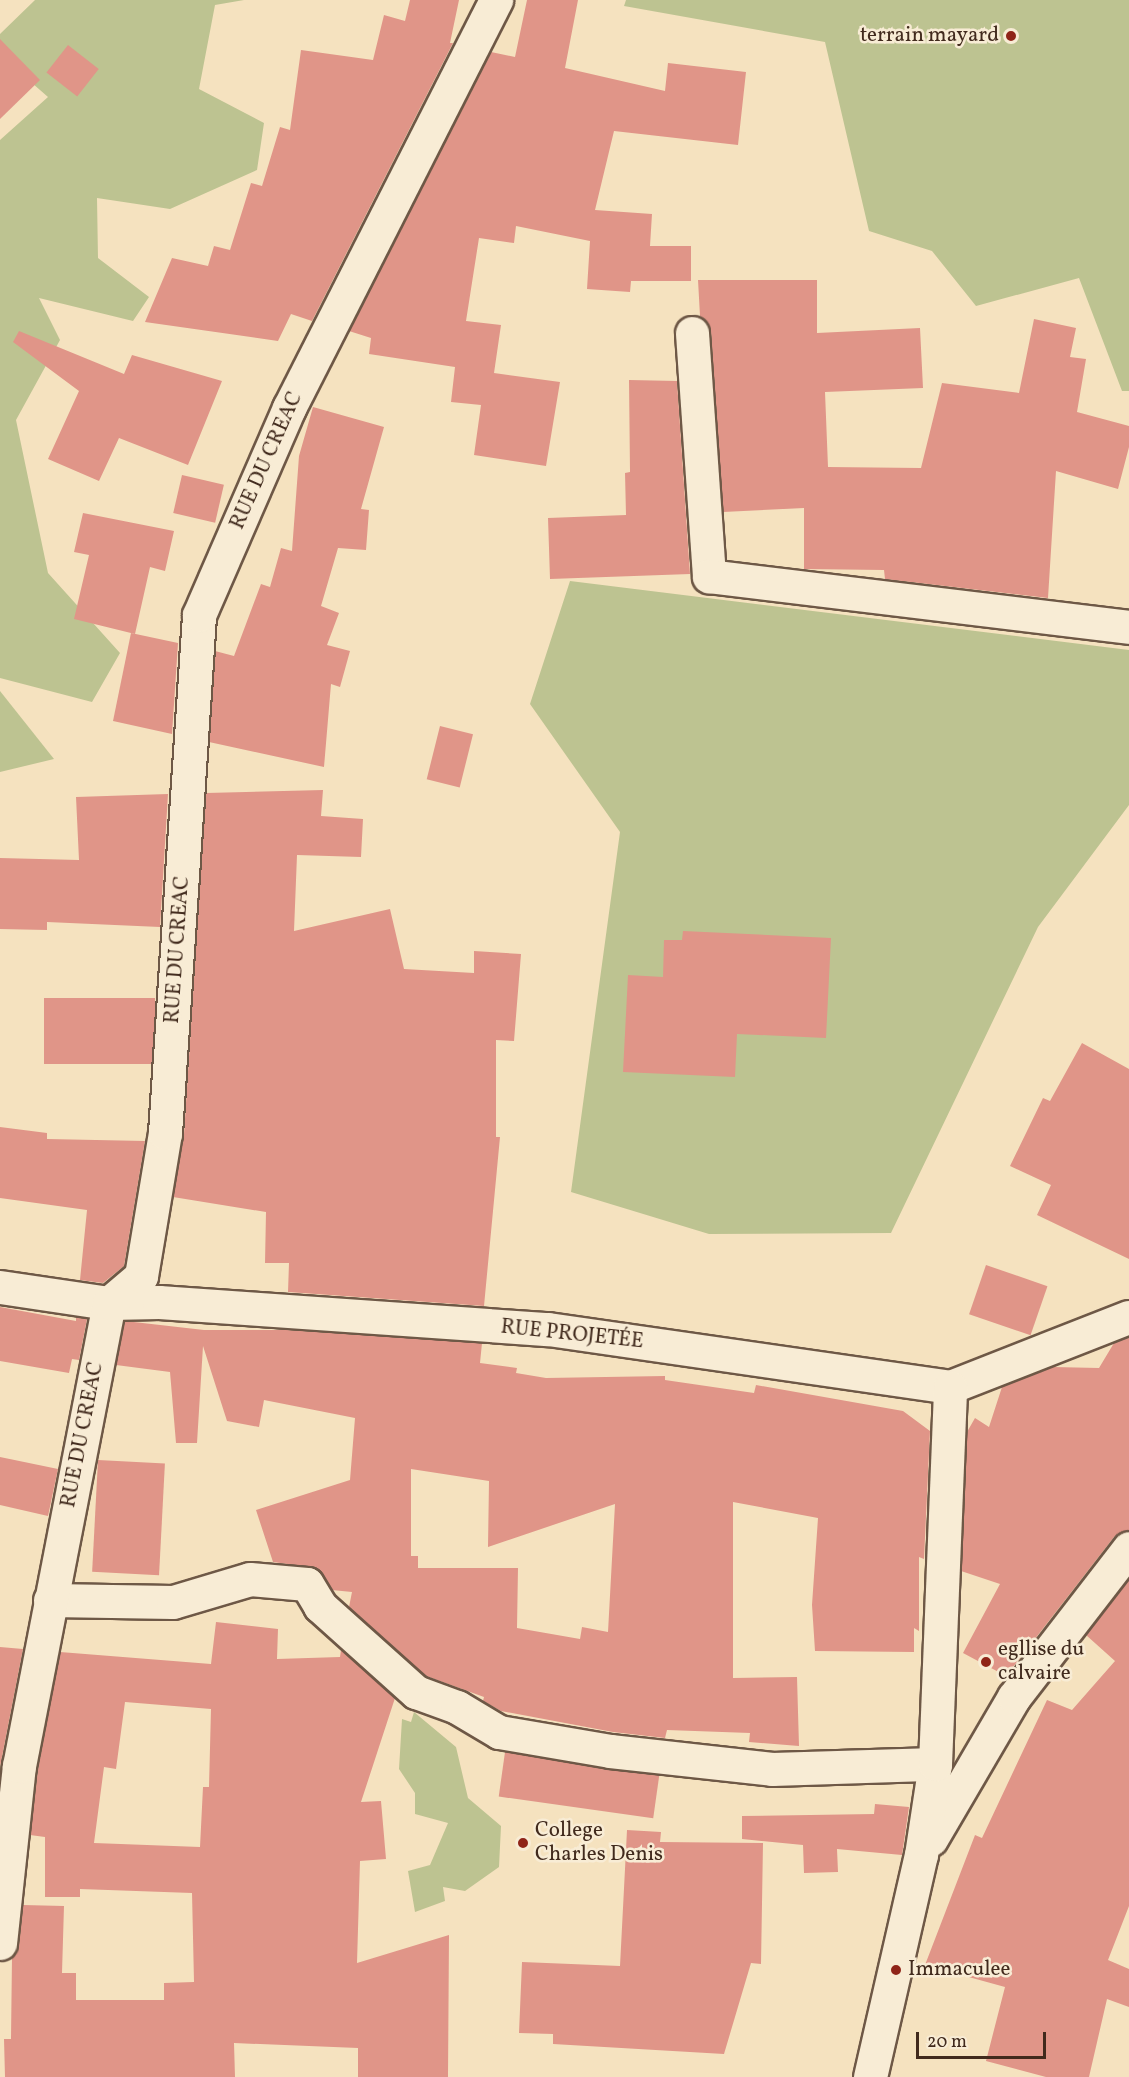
<!DOCTYPE html>
<meta charset="utf-8">
<style>
body{margin:0}
#map{position:relative;width:1129px;height:2077px;overflow:hidden;background:#f5e2bf;font-family:Vollkorn,serif}
div>[style]{position:absolute}
.green>*{inset:0;background:#bdc391}
.building>*{inset:0;background:#e09588;transform-origin:0 0}
.roads{filter:drop-shadow(2px 0 #6e5846) drop-shadow(-2px 0 #6e5846) drop-shadow(0 2px #6e5846) drop-shadow(0 -2px #6e5846)}
.minor>*{height:33px;margin:-16.5px;padding:0 16.5px;transform-origin:16.5px;border-radius:16.5px;background:#f8ecd5}
.dots>*{width:16px;height:16px;translate:-50% -50%;box-sizing:border-box;border:3px solid #f8ecd5;border-radius:50%}
span{translate:-50% -50%;white-space:nowrap;text-align:center;line-height:1.15;-webkit-text-stroke:5px #f8ecd5;paint-order:stroke}
.poi-label{font-size:21px;color:#412a1d}
.right{translate:-100% -50%;text-align:right}
.left{translate:0 -50%;text-align:left}
.street-label{font-size:21px;color:#412a1d}
.scale{position:absolute;left:916px;top:2032px;width:130px;height:27px;box-sizing:border-box;border:3px solid #412a1d;border-top:0;padding-left:8px;font-size:18px;line-height:21px;white-space:nowrap;color:#412a1d;-webkit-text-stroke:4px #f8ecd5;paint-order:stroke}
</style>
<div id="map">
<div class="green">
<i style="clip-path:polygon(35px 0,244px 0,215px 5px,199px 89px,264px 123px,257px 170px,170px 209px,97px 198px,98px 258px,149px 297px,133px 321px,39px 298px,60px 340px,16px 420px,48px 573px,120px 653px,92px 702px,0 678px,0 140px,48px 97px,0 55px,0 34px)"></i>
<i style="clip-path:polygon(626px 0,1129px 0,1129px 391px,1122px 391px,1079px 278px,976px 306px,932px 251px,869px 231px,825px 42px,624px 6px)"></i>
<i style="clip-path:polygon(570px 581px,1129px 650px,1129px 805px,1038px 927px,891px 1233px,709px 1234px,571px 1192px,620px 832px,530px 704px)"></i>
<i style="clip-path:polygon(0 691px,54px 759px,0 772px)"></i>
<i style="clip-path:polygon(414px 1712px,456px 1747px,468px 1798px,501px 1826px,499px 1867px,465px 1891px,443px 1887px,445px 1901px,415px 1912px,408px 1871px,430px 1865px,448px 1823px,415px 1814px,415px 1793px,399px 1769px,402px 1719px,411px 1722px)"></i>
</div>
<div class="building">
<i style="clip-path:polygon(410px 0,459px 0,450px 43px,453px 43px,312px 321px,291px 314px,278px 341px,145px 322px,172px 258px,208px 266px,214px 246px,230px 250px,251px 183px,262px 186px,280px 127px,290px 130px,301px 50px,373px 60px,384px 15px,405px 21px)"></i>
<i style="clip-path:polygon(527px 0,578px 0,565px 68px,665px 91px,668px 63px,746px 72px,738px 145px,614px 131px,595px 210px,652px 214px,650px 246px,691px 246px,691px 281px,631px 281px,630px 292px,587px 289px,590px 241px,516px 226px,514px 243px,479px 238px,466px 321px,501px 325px,494px 373px,560px 382px,546px 466px,474px 455px,481px 405px,451px 402px,455px 367px,369px 354px,371px 338px,349px 331px,491px 52px,515px 57px)"></i>
<i style="clip-path:polygon(0 39px,40px 80px,0 119px)"></i>
<i style="left:68px;top:45px;width:39px;height:35px;rotate:38deg"></i>
<i style="clip-path:polygon(698px 280px,817px 280px,817px 333px,920px 328px,923px 388px,825px 392px,828px 467px,921px 468px,942px 383px,1019px 393px,1034px 319px,1076px 328px,1070px 357px,1086px 359px,1077px 412px,1129px 426px,1129px 447px,1118px 489px,1056px 471px,1048px 598px,885px 579px,884px 570px,804px 569px,804px 508px,723px 512px,711px 332px,700px 316px)"></i>
<i style="clip-path:polygon(19px 331px,124px 374px,132px 355px,222px 381px,188px 465px,119px 438px,99px 481px,48px 459px,79px 391px,13px 342px)"></i>
<i style="clip-path:polygon(629px 380px,677px 381px,690px 574px,550px 579px,548px 518px,626px 515px,625px 473px,630px 472px)"></i>
<i style="clip-path:polygon(313px 407px,384px 427px,361px 509px,369px 510px,366px 550px,338px 548px,321px 606px,339px 613px,327px 645px,350px 651px,340px 687px,331px 684px,324px 767px,209px 742px,215px 651px,234px 656px,261px 584px,270px 587px,281px 548px,292px 551px,299px 456px)"></i>
<i style="left:182px;top:475px;width:43px;height:39px;rotate:13deg"></i>
<i style="clip-path:polygon(83px 513px,174px 531px,165px 571px,150px 567px,135px 634px,74px 619px,89px 555px,74px 552px)"></i>
<i style="clip-path:polygon(131px 633px,178px 643px,172px 734px,113px 721px)"></i>
<i style="left:440px;top:726px;width:34px;height:55px;rotate:14deg"></i>
<i style="clip-path:polygon(323px 790px,321px 816px,363px 819px,361px 857px,297px 855px,294px 931px,390px 909px,404px 969px,474px 973px,474px 951px,521px 954px,514px 1041px,496px 1040px,496px 1137px,500px 1137px,484px 1306px,288px 1292px,289px 1263px,265px 1263px,266px 1212px,173px 1197px,184px 1134px,206px 793px)"></i>
<i style="clip-path:polygon(168px 794px,160px 927px,47px 922px,47px 930px,0 929px,0 858px,79px 860px,76px 797px)"></i>
<i style="clip-path:polygon(683px 931px,831px 938px,826px 1038px,737px 1034px,735px 1077px,623px 1072px,628px 975px,663px 977px,664px 940px,682px 940px)"></i>
<i style="left:44px;top:998px;width:111px;height:66px"></i>
<i style="clip-path:polygon(1082px 1043px,1129px 1069px,1129px 1259px,1037px 1215px,1051px 1185px,1010px 1166px,1043px 1098px,1050px 1101px)"></i>
<i style="clip-path:polygon(0 1127px,47px 1133px,47px 1139px,145px 1141px,124px 1266px,103px 1283px,80px 1280px,87px 1210px,0 1198px)"></i>
<i style="left:986px;top:1265px;width:65px;height:52px;rotate:19deg"></i>
<i style="clip-path:polygon(0 1307px,76px 1321px,76px 1317px,87px 1319px,79px 1360px,72px 1359px,69px 1373px,0 1361px)"></i>
<i style="clip-path:polygon(evenodd,125px 1321px,204px 1330px,287px 1330px,482px 1343px,480px 1363px,517px 1368px,516px 1373px,546px 1378px,665px 1376px,665px 1380px,754px 1393px,756px 1385px,903px 1411px,930px 1431px,924px 1559px,919px 1557px,919px 1631px,914px 1628px,914px 1652px,815px 1651px,812px 1605px,818px 1518px,733px 1502px,733px 1678px,797px 1677px,799px 1746px,749px 1742px,750px 1733px,667px 1730px,665px 1738px,613px 1732px,501px 1711px,483px 1701px,484px 1697px,426px 1676px,349px 1607px,352px 1592px,332px 1590px,317px 1568px,273px 1562px,256px 1510px,350px 1480px,355px 1418px,264px 1400px,259px 1427px,227px 1421px,203px 1346px,197px 1443px,176px 1443px,170px 1372px,116px 1365px,125px 1321px,411px 1469px,489px 1481px,488px 1547px,615px 1504px,608px 1632px,582px 1627px,580px 1639px,517px 1628px,518px 1568px,418px 1568px,418px 1556px,411px 1556px,411px 1469px)"></i>
<i style="clip-path:polygon(1129px 1337px,1129px 1530px,1114px 1537px,1006px 1676px,963px 1653px,1000px 1584px,961px 1571px,967px 1432px,975px 1418px,989px 1427px,1002px 1387px,1053px 1367px,1099px 1368px,1114px 1343px)"></i>
<i style="clip-path:polygon(0 1457px,58px 1469px,48px 1516px,0 1505px)"></i>
<i style="left:98px;top:1460px;width:67px;height:112px;rotate:3deg"></i>
<i style="clip-path:polygon(1129px 1579px,1129px 1906px,1108px 1960px,1129px 1969px,1129px 2007px,1107px 1999px,1089px 2077px,1046px 2077px,986px 2061px,1005px 1987px,925px 1965px,975px 1835px,982px 1838px,1047px 1700px,1072px 1710px,1115px 1661px,1086px 1635px)"></i>
<i style="clip-path:polygon(evenodd,216px 1622px,278px 1629px,277px 1659px,340px 1657px,341px 1650px,395px 1698px,361px 1802px,381px 1801px,386px 1859px,360px 1861px,357px 1963px,449px 1935px,448px 2077px,358px 2077px,358px 2048px,234px 2043px,235px 2077px,5px 2077px,4px 2039px,11px 2039px,12px 1957px,19px 1945px,23px 1905px,64px 1906px,62px 1973px,76px 1973px,76px 2000px,164px 2000px,164px 1983px,194px 1982px,192px 1893px,80px 1889px,80px 1897px,45px 1897px,45px 1837px,30px 1835px,38px 1769px,60px 1652px,211px 1664px,216px 1622px,125px 1702px,211px 1709px,209px 1787px,203px 1787px,200px 1847px,94px 1843px,104px 1767px,116px 1769px,125px 1702px)"></i>
<i style="clip-path:polygon(0 1647px,23px 1649px,0 1767px)"></i>
<i style="left:505px;top:1752px;width:156px;height:45px;rotate:8deg"></i>
<i style="clip-path:polygon(875px 1804px,909px 1807px,902px 1855px,837px 1849px,838px 1872px,804px 1873px,803px 1845px,742px 1839px,742px 1816px,874px 1814px)"></i>
<i style="clip-path:polygon(627px 1830px,661px 1832px,660px 1842px,763px 1843px,761px 1964px,751px 1963px,724px 2054px,553px 2044px,553px 2034px,519px 2033px,522px 1962px,620px 1966px)"></i>
</div>
<div class="roads">
<div class="minor">
<i style="left:692px;top:333px;width:244px;rotate:86deg"></i>
<i style="left:709px;top:576px;width:423px;rotate:6.9deg"></i>
<i style="left:0;top:1287px;width:110px;rotate:8.4deg"></i>
<i style="left:109px;top:1303px;width:50px;rotate:-1.1deg"></i>
<i style="left:159px;top:1302px;width:390px;rotate:4deg"></i>
<i style="left:548px;top:1329px;width:406px;rotate:8.2deg"></i>
<i style="left:950px;top:1387px;width:192px;rotate:-21.4deg"></i>
<i style="left:50px;top:1600px;width:123px;rotate:0.9deg"></i>
<i style="left:173px;top:1602px;width:80px;rotate:-16.6deg"></i>
<i style="left:250px;top:1579px;width:57px;rotate:5deg"></i>
<i style="left:307px;top:1584px;width:26px;rotate:59deg"></i>
<i style="left:320px;top:1606px;width:129px;rotate:41.9deg"></i>
<i style="left:416px;top:1692px;width:44px;rotate:20.1deg"></i>
<i style="left:457px;top:1707px;width:49px;rotate:30.8deg"></i>
<i style="left:499px;top:1732px;width:113px;rotate:9.7deg"></i>
<i style="left:610px;top:1751px;width:163px;rotate:6.3deg"></i>
<i style="left:772px;top:1769px;width:163px;rotate:-1.8deg"></i>
<i style="left:931px;top:1839px;width:164px;rotate:-59.7deg"></i>
<i style="left:1014px;top:1697px;width:188px;rotate:-52.3deg"></i>
<i style="left:0;top:1943px;width:178px;rotate:-83.9deg"></i>
<i style="left:19px;top:1766px;width:472px;rotate:-79deg"></i>
<i style="left:109px;top:1303px;width:42px;rotate:-40.2deg"></i>
<i style="left:141px;top:1276px;width:145px;rotate:-80.5deg"></i>
<i style="left:165px;top:1133px;width:519px;rotate:-86.24deg"></i>
<i style="left:199px;top:615px;width:226px;rotate:-66.5deg"></i>
<i style="left:289px;top:408px;width:458px;rotate:-63.1deg"></i>
<i style="left:870px;top:2077px;width:228px;rotate:-77.1deg"></i>
<i style="left:921px;top:1855px;width:92px;rotate:-81.3deg"></i>
<i style="left:935px;top:1764px;width:377px;rotate:-87.7deg"></i>
</div>
</div>
<div class="dots">
<i style="left:1011px;top:36px;background:#8f2418"></i>
<i style="left:986px;top:1662px;background:#8f2418"></i>
<i style="left:523px;top:1843px;background:#8f2418"></i>
<i style="left:896px;top:1970px;background:#8f2418"></i>
</div>
<div class="poi-label">
<span class="right" style="left:999px;top:36px">terrain mayard</span>
<span class="left" style="left:998px;top:1662px">egllise du<br>calvaire</span>
<span class="left" style="left:535px;top:1843px">College<br>Charles Denis</span>
<span class="left" style="left:908px;top:1970px">Immaculee</span>
</div>
<div class="street-label">
<span style="left:267px;top:461px;rotate:-66deg">RUE DU CREAC</span>
<span style="left:178px;top:950px;rotate:-86deg">RUE DU CREAC</span>
<span style="left:572px;top:1335px;rotate:6deg">RUE PROJETÉE</span>
<span style="left:83px;top:1435px;rotate:-79deg">RUE DU CREAC</span>
</div>
<div class="scale">20 m</div>
</div>
